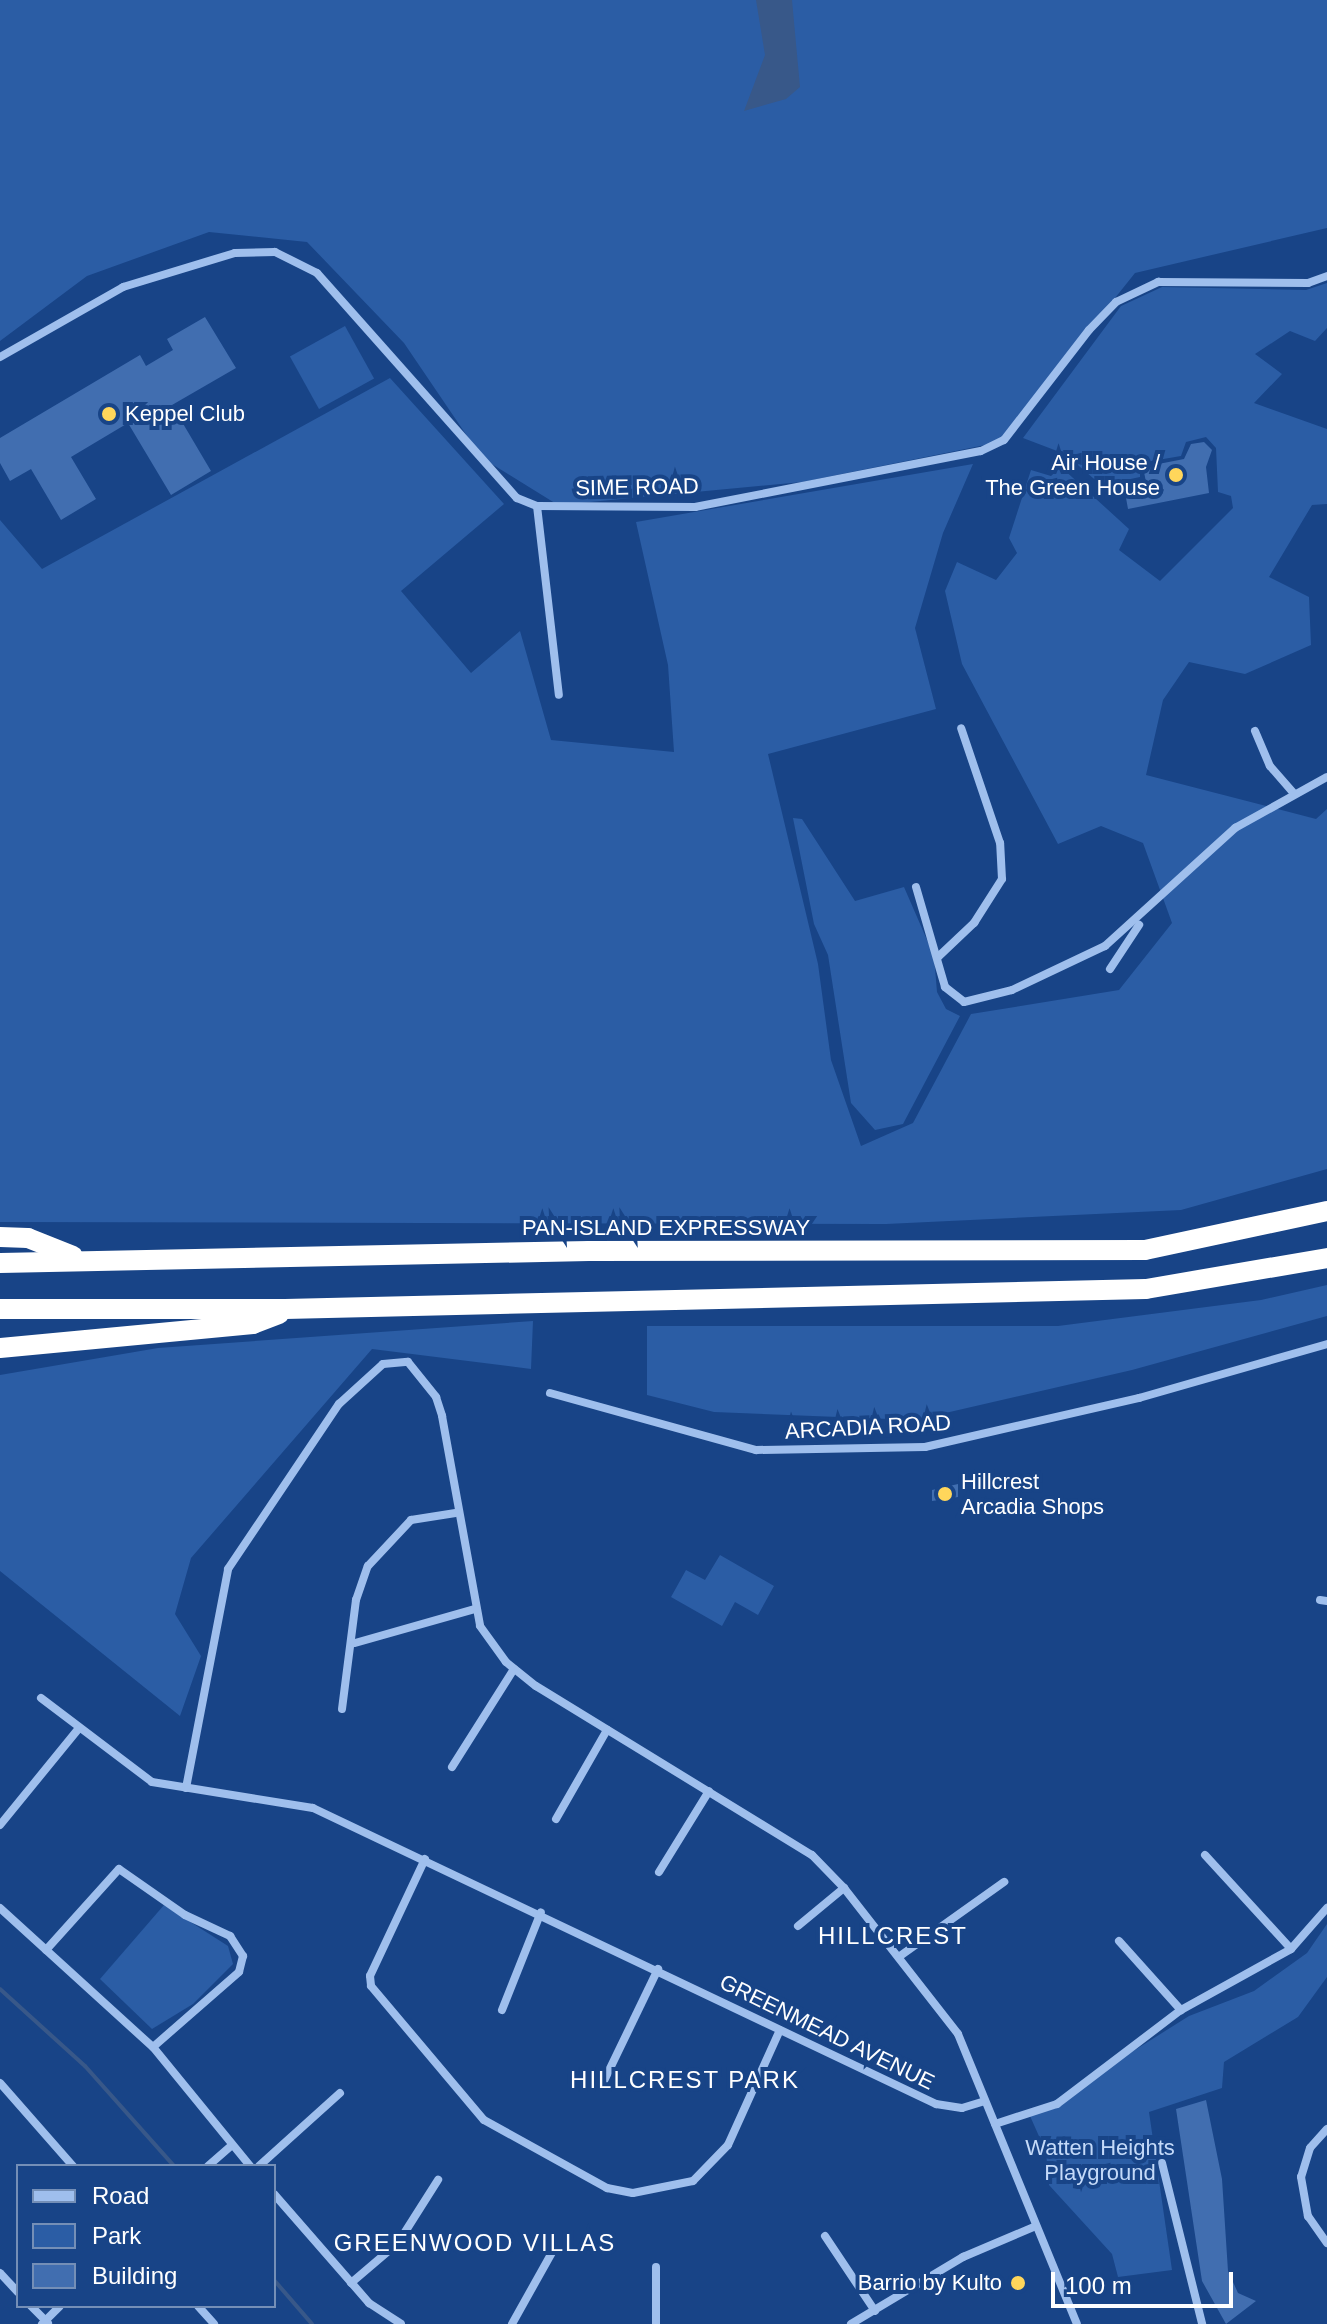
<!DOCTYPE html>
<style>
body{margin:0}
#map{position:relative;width:1327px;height:2324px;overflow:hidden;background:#184487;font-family:Helvetica,sans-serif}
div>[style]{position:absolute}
.green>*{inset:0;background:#2b5da5;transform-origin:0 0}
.water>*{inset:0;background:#385889}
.stream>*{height:4px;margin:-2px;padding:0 2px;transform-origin:2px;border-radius:2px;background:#385889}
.building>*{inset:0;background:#416eb0}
.minor>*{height:8px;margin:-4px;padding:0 4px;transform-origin:4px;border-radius:4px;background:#9fbfed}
.motorway>*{height:20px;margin:-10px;padding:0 10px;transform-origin:10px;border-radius:10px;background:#fff}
.dots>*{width:22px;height:22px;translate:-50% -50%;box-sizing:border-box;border:4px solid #184487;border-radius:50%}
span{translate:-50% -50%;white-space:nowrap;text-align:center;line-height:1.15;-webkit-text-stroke:8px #184487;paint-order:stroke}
.poi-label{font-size:22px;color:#fff}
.left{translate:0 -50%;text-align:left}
.right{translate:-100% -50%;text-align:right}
.street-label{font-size:22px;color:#fff}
.park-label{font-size:22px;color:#c4daf9}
.neighbourhood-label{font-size:24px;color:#fff;letter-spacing:2px}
.legend{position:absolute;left:16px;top:2164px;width:260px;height:144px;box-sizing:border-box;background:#184487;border:2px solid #748fb7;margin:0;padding:10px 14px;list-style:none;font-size:24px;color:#fff}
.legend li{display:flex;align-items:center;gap:16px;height:40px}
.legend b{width:40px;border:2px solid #748fb7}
.scale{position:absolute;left:1051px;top:2272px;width:182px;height:36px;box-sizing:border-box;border:4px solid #fff;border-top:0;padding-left:10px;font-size:24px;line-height:28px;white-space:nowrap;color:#fff;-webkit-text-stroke:6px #184487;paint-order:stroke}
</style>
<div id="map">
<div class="green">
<i style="clip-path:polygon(0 0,1327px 0,1327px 228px,1135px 273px,1000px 442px,802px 482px,558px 505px,482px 458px,404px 343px,307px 242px,209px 232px,87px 276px,0 341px)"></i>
<i style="clip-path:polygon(1327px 283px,1327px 328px,1315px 341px,1290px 331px,1255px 354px,1282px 374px,1254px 403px,1327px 429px,1327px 504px,1312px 505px,1269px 577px,1309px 597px,1311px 645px,1245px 674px,1189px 662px,1163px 700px,1146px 775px,1316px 819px,1327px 809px,1327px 1169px,1181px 1210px,886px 1224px,0 1222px,0 520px,42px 569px,390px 378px,504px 504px,401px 591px,471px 673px,520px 631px,551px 740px,674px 752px,668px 665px,636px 522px,973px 464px,943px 533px,915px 628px,936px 709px,768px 754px,818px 964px,831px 1060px,861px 1146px,913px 1123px,971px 1014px,1119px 990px,1172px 923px,1143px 843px,1101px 826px,1058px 844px,962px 664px,945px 591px,957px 562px,996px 580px,1017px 553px,1009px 538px,1031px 470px,1051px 476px,1061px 467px,1129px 529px,1119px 550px,1160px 581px,1233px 508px,1231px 496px,1218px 492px,1216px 448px,1206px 437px,1186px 442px,1181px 456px,1140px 463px,1140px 477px,1121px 481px,1114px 496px,1065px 454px,1023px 438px,1121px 306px,1162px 287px,1306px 290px)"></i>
<i style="left:345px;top:326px;width:60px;height:63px;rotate:61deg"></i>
<i style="clip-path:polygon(793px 818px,802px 819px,855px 901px,904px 887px,934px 956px,937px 992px,946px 1009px,960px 1016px,903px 1124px,875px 1130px,851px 1103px,828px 955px,814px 924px)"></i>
<i style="clip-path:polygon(1327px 1285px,1327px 1316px,1132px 1370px,915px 1420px,714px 1412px,647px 1395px,647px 1326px,1058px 1326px,1261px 1300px)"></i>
<i style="clip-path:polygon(533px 1321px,531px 1369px,372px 1349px,191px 1558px,175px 1614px,201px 1656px,180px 1716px,0 1571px,0 1375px,158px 1348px)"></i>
<i style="clip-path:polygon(720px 1555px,774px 1586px,758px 1615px,735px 1602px,722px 1626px,671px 1597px,686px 1570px,705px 1580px)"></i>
<i style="clip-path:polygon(164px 1905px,228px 1946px,233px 1964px,193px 2004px,152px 2029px,100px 1979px)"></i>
<i style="clip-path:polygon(1327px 1924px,1327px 1977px,1298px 2017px,1224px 2062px,1222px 2088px,1149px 2112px,1172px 2270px,1118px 2277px,1112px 2254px,1049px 2185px,1046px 2152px,1030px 2116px,1189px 2016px,1254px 1991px,1307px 1953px)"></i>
</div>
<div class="water">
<i style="clip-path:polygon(756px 0,792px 0,800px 87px,786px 99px,744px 111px,765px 55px)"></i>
</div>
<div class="stream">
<i style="left:0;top:1989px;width:115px;rotate:42.2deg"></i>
<i style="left:85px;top:2066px;width:134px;rotate:48.3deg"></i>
<i style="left:274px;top:2280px;width:58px;rotate:49.2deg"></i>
</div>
<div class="building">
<i style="clip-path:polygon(205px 317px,236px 368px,172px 405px,211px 471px,171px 495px,128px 423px,71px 457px,96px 499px,61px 520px,31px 469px,10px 481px,0 463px,0 438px,140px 355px,146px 366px,173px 350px,167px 339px)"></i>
<i style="clip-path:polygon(1204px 442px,1212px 450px,1206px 467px,1209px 493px,1128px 509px,1124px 487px,1146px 482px,1143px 467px,1184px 459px,1191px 444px)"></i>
<i style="clip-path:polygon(958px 1484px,958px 1497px,932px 1501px,932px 1490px)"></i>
<i style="clip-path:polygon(1206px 2100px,1222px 2179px,1228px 2271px,1238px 2293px,1256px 2301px,1226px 2324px,1202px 2281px,1176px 2109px)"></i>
</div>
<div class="minor">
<i style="left:0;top:357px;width:142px;rotate:-29.6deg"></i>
<i style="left:123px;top:287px;width:117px;rotate:-16.9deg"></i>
<i style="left:235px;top:253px;width:40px;rotate:-1.4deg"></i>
<i style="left:275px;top:252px;width:47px;rotate:26.6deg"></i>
<i style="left:317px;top:273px;width:301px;rotate:48.4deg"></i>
<i style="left:517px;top:498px;width:22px;rotate:22deg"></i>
<i style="left:537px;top:506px;width:158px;rotate:0.4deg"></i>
<i style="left:695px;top:507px;width:291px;rotate:-11.1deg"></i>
<i style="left:981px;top:451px;width:25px;rotate:-26deg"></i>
<i style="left:1004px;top:440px;width:139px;rotate:-52.3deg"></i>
<i style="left:1089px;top:330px;width:39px;rotate:-46deg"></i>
<i style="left:1116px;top:302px;width:47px;rotate:-25.5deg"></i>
<i style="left:1158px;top:282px;width:150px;rotate:0.4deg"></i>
<i style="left:1308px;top:283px;width:20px;rotate:-20deg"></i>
<i style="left:537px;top:506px;width:190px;rotate:83.4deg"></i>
<i style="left:1255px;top:731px;width:38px;rotate:67deg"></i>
<i style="left:1270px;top:766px;width:37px;rotate:49deg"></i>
<i style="left:916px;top:887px;width:104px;rotate:73.8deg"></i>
<i style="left:945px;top:987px;width:24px;rotate:38deg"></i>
<i style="left:964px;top:1002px;width:49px;rotate:-14deg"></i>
<i style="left:1012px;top:990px;width:103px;rotate:-25.3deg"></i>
<i style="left:1105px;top:946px;width:176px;rotate:-42.2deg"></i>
<i style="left:1235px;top:828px;width:105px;rotate:-29deg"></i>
<i style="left:938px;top:957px;width:50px;rotate:-43.4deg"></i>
<i style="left:974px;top:923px;width:52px;rotate:-57.5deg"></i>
<i style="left:1002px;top:879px;width:36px;rotate:-93deg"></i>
<i style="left:1000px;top:843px;width:121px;rotate:-108.7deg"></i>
<i style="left:1110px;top:969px;width:53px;rotate:-56.6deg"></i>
<i style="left:550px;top:1393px;width:214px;rotate:15.5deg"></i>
<i style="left:756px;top:1450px;width:169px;rotate:-1deg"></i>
<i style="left:925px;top:1447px;width:220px;rotate:-12.9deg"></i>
<i style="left:1139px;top:1398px;width:196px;rotate:-16deg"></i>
<i style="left:1320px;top:1600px;width:7px;rotate:8deg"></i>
<i style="left:355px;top:1643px;width:125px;rotate:-15.8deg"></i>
<i style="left:41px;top:1698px;width:139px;rotate:37.1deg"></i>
<i style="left:152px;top:1782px;width:163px;rotate:9.2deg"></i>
<i style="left:313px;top:1808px;width:690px;rotate:25.41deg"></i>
<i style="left:936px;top:2104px;width:26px;rotate:9deg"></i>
<i style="left:962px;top:2108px;width:24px;rotate:-17deg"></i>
<i style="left:342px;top:1709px;width:110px;rotate:-82.7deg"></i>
<i style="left:356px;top:1600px;width:36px;rotate:-71deg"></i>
<i style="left:368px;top:1566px;width:63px;rotate:-46.9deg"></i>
<i style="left:411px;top:1520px;width:45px;rotate:-9deg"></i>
<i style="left:452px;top:1767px;width:116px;rotate:-57.7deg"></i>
<i style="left:186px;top:1788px;width:223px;rotate:-79.1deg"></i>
<i style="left:228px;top:1569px;width:199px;rotate:-56.1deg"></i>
<i style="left:339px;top:1404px;width:59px;rotate:-42.3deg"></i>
<i style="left:383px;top:1364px;width:25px;rotate:-5deg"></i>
<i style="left:408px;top:1362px;width:45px;rotate:51.3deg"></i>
<i style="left:436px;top:1397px;width:20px;rotate:72deg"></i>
<i style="left:442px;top:1416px;width:213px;rotate:79.7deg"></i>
<i style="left:480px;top:1626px;width:44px;rotate:54.2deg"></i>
<i style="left:506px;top:1662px;width:38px;rotate:39deg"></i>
<i style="left:536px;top:1686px;width:324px;rotate:31.5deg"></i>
<i style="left:812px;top:1855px;width:46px;rotate:45.9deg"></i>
<i style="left:844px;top:1888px;width:185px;rotate:52deg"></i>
<i style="left:958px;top:2034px;width:313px;rotate:67.7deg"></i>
<i style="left:556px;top:1819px;width:103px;rotate:-60.2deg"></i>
<i style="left:0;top:1825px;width:125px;rotate:-50.8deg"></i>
<i style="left:1205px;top:1855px;width:127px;rotate:47.5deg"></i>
<i style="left:425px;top:1859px;width:129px;rotate:115.2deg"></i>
<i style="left:370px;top:1976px;width:10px;rotate:84deg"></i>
<i style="left:371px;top:1986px;width:175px;rotate:49.9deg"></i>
<i style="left:484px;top:2120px;width:141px;rotate:28.9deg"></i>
<i style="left:607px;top:2188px;width:26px;rotate:11deg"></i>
<i style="left:633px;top:2193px;width:61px;rotate:-11.3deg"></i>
<i style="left:693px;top:2181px;width:50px;rotate:-45.8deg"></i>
<i style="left:728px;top:2145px;width:126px;rotate:-65.7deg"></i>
<i style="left:659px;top:1872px;width:95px;rotate:-58.3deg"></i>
<i style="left:0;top:1908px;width:207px;rotate:42.3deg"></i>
<i style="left:153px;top:2047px;width:154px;rotate:50.8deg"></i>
<i style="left:798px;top:1926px;width:60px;rotate:-39.6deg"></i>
<i style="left:1119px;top:1941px;width:93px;rotate:48.1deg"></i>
<i style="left:46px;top:1950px;width:109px;rotate:-48deg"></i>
<i style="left:119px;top:1869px;width:80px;rotate:34.9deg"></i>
<i style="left:185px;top:1915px;width:50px;rotate:25deg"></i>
<i style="left:230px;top:1936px;width:24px;rotate:57deg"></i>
<i style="left:243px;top:1956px;width:16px;rotate:104deg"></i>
<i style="left:239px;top:1972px;width:114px;rotate:138.9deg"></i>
<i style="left:900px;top:1956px;width:128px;rotate:-35.4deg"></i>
<i style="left:502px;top:2010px;width:105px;rotate:-68.3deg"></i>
<i style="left:0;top:2083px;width:111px;rotate:48.7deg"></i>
<i style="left:602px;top:2085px;width:129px;rotate:-64.2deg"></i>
<i style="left:995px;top:2124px;width:65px;rotate:-17.9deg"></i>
<i style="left:1057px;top:2104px;width:156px;rotate:-37.2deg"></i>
<i style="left:1181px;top:2010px;width:126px;rotate:-29deg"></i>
<i style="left:1291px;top:1949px;width:55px;rotate:-48.7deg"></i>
<i style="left:1327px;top:2129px;width:25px;rotate:132deg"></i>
<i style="left:1310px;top:2148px;width:30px;rotate:107deg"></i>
<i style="left:1301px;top:2177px;width:40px;rotate:80deg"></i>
<i style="left:1308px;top:2216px;width:33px;rotate:55deg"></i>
<i style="left:1162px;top:2163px;width:166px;rotate:76deg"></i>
<i style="left:208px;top:2166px;width:30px;rotate:-41deg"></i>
<i style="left:259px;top:2166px;width:109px;rotate:-42deg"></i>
<i style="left:274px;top:2194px;width:145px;rotate:48.9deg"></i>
<i style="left:369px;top:2303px;width:38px;rotate:33deg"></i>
<i style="left:825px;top:2236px;width:90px;rotate:56.3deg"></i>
<i style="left:656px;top:2267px;width:57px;rotate:90deg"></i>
<i style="left:0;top:2273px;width:26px;rotate:47deg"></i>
<i style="left:351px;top:2283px;width:62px;rotate:-40.4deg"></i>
<i style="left:398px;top:2243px;width:75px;rotate:-57.6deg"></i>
<i style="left:31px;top:2306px;width:24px;rotate:45deg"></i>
<i style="left:198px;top:2306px;width:24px;rotate:48deg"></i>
<i style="left:42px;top:2324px;width:25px;rotate:-45deg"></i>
<i style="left:512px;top:2324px;width:86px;rotate:-60.8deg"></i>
<i style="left:851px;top:2324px;width:131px;rotate:-30.9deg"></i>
<i style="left:963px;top:2257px;width:79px;rotate:-23deg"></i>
</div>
<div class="motorway">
<i style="left:0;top:1237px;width:28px;rotate:2deg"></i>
<i style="left:28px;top:1238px;width:48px;rotate:21.8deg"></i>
<i style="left:0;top:1263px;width:589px;rotate:-1.17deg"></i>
<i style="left:589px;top:1251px;width:556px;rotate:-0.1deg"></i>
<i style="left:1145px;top:1250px;width:186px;rotate:-12.1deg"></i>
<i style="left:0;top:1309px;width:285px"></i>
<i style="left:285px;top:1309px;width:861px;rotate:-1.33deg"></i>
<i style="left:1146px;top:1289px;width:184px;rotate:-9.7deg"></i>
<i style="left:0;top:1348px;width:254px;rotate:-5.4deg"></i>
<i style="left:253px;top:1324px;width:28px;rotate:-21deg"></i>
</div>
<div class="dots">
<i style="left:109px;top:414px;background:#ffd65b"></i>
<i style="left:1176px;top:475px;background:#ffd65b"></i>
<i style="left:945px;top:1494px;background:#ffd65b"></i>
<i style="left:1018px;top:2283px;background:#ffd65b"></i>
</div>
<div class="poi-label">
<span class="left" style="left:125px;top:414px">Keppel Club</span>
<span class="right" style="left:1160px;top:475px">Air House /<br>The Green House</span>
<span class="left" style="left:961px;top:1494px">Hillcrest<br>Arcadia Shops</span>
<span class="right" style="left:1002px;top:2283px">Barrio by Kulto</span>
</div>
<div class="street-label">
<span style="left:637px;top:487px;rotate:-1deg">SIME ROAD</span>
<span style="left:666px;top:1228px">PAN-ISLAND EXPRESSWAY</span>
<span style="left:868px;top:1427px;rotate:-3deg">ARCADIA ROAD</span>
<span style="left:827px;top:2032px;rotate:26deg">GREENMEAD AVENUE</span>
</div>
<div class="park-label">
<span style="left:1100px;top:2160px">Watten Heights<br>Playground</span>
</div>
<div class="neighbourhood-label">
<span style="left:893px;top:1936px">HILLCREST</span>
<span style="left:685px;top:2080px">HILLCREST PARK</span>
<span style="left:475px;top:2243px">GREENWOOD VILLAS</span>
</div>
<ul class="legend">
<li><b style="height:10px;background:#9fbfed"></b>Road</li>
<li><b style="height:22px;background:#2b5da5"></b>Park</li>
<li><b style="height:22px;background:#416eb0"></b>Building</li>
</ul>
<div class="scale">100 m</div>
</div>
